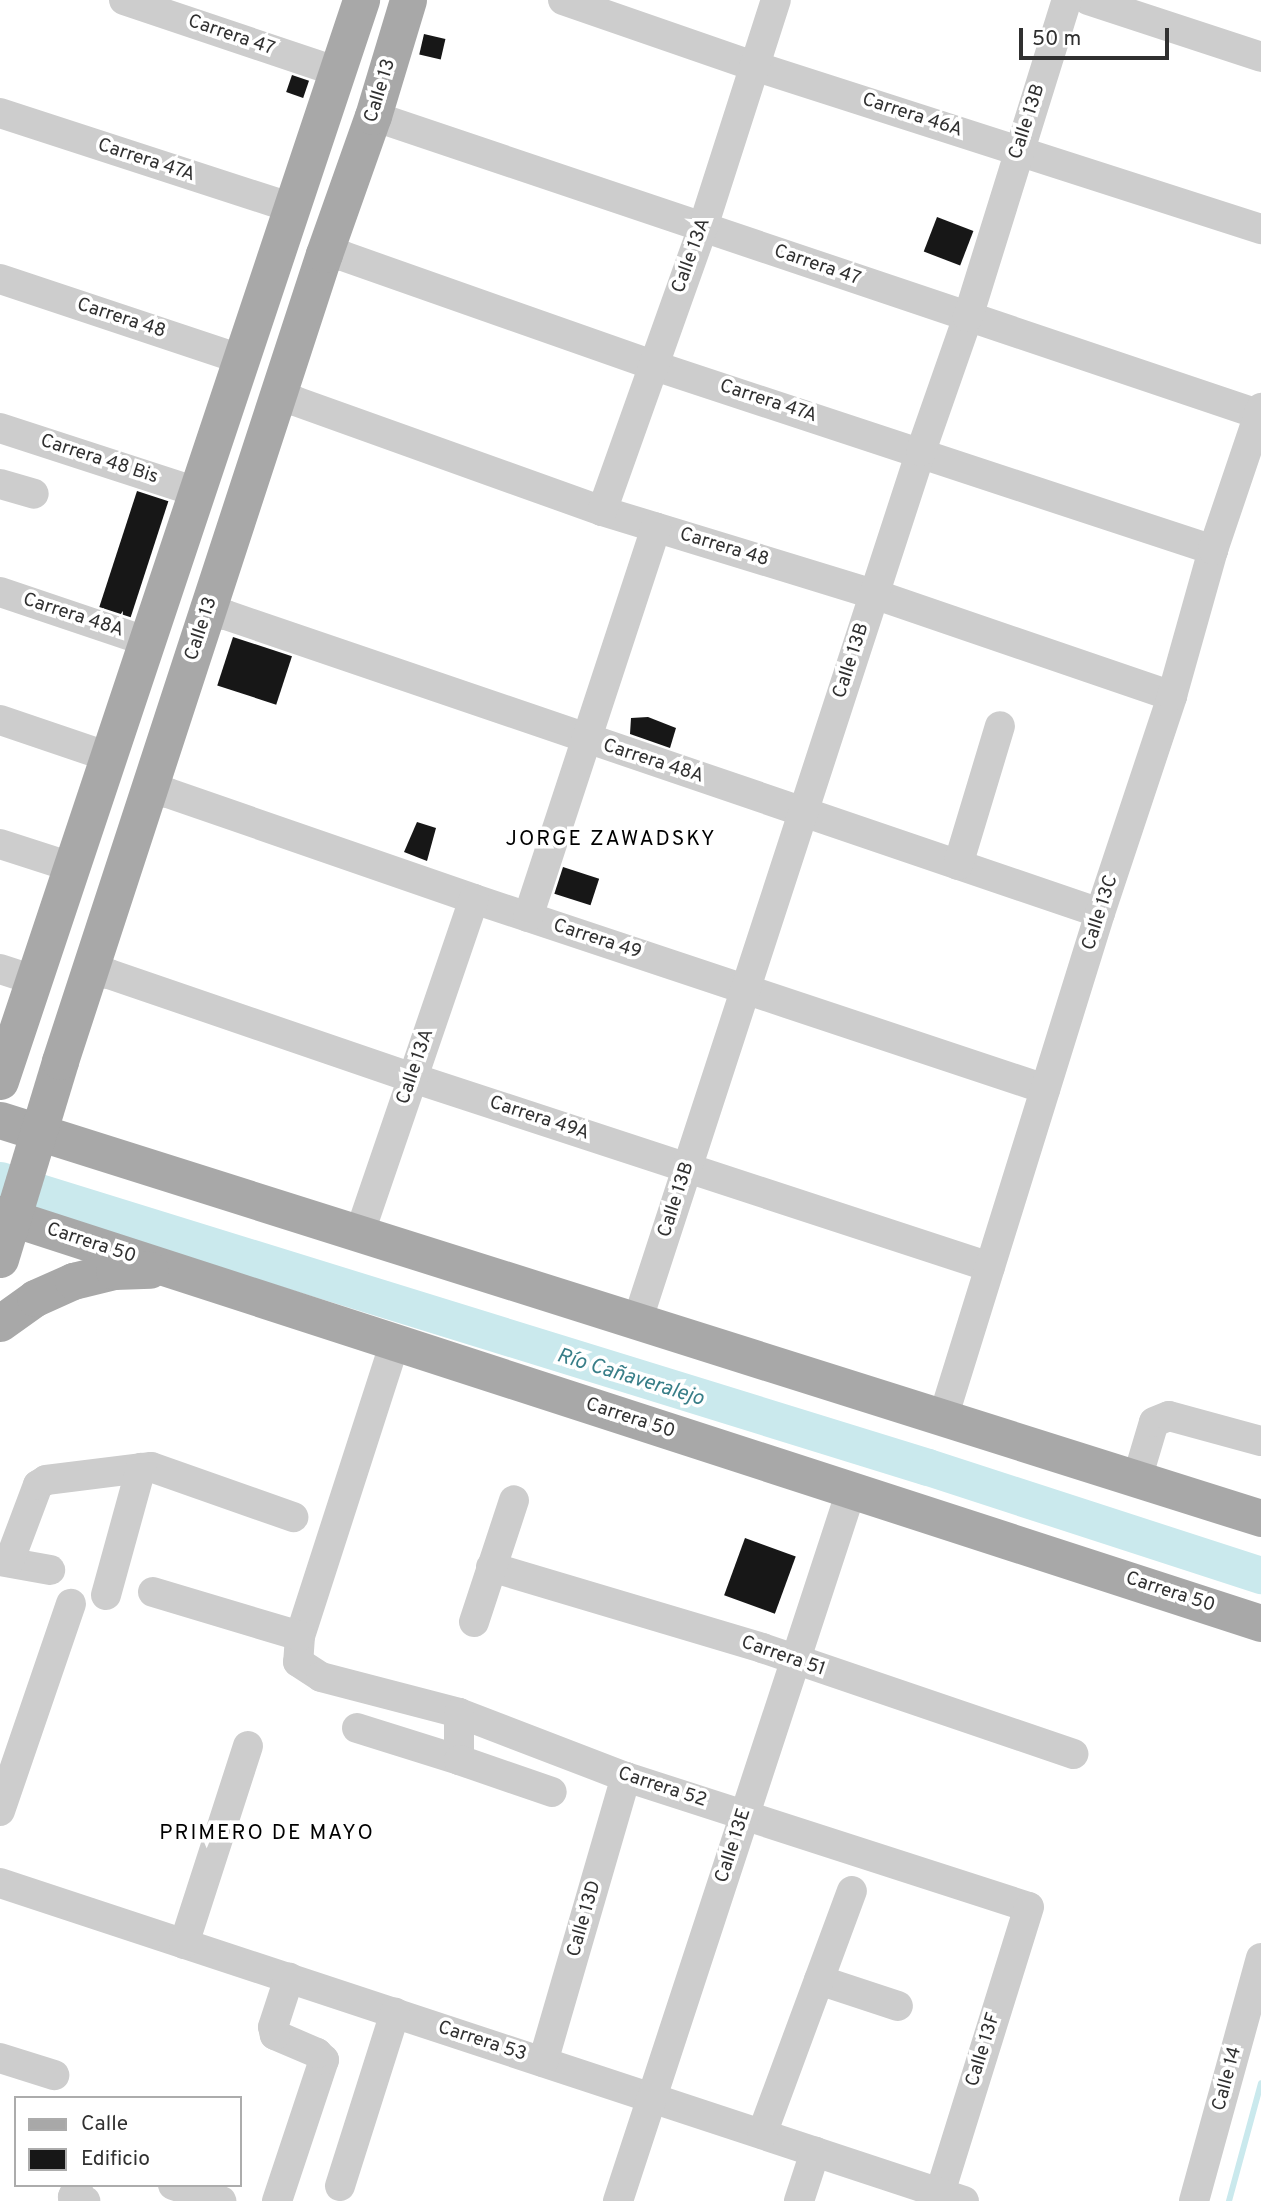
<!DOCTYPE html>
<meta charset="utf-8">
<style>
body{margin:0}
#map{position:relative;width:1261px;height:2201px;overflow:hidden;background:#fff;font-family:Overpass,sans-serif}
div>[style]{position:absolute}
.stream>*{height:6px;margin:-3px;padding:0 3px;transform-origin:3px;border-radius:3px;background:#cae9ed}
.river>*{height:37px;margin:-18.5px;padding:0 18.5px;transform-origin:18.5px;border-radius:18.5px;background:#cae9ed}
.building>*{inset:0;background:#171717;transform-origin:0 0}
.minor>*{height:30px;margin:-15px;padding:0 15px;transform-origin:15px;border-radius:15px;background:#cdcdcd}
.major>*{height:37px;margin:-18.5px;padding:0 18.5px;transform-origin:18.5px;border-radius:18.5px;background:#a8a8a8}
span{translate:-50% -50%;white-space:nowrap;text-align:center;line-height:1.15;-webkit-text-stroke:7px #fff;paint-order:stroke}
.street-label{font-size:19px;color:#303030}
.neighbourhood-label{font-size:21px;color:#000;letter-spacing:2px}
.water-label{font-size:21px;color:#387e88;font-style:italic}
.legend{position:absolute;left:14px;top:2096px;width:228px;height:91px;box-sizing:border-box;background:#fff;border:2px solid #acacac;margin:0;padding:9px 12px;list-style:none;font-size:21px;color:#303030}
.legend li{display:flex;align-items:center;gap:14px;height:35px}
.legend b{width:35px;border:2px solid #acacac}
.scale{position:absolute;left:1019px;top:28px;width:150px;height:32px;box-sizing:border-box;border:4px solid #303030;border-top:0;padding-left:9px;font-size:21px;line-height:24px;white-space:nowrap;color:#303030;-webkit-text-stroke:5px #fff;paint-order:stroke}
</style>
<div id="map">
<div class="stream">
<i style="left:1229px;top:2201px;width:122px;rotate:-74.8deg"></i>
</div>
<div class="river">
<i style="left:0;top:1180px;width:971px;rotate:17.19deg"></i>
<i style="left:928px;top:1467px;width:350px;rotate:18deg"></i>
</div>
<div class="building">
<i style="left:424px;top:34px;width:22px;height:21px;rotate:13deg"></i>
<i style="left:292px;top:75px;width:18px;height:18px;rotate:19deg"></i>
<i style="left:937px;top:217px;width:39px;height:37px;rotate:21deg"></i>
<i style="left:137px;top:491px;width:33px;height:122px;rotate:18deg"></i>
<i style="left:233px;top:637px;width:62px;height:51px;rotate:18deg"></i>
<i style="clip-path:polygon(648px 717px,676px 728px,670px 748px,630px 734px,631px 718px)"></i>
<i style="clip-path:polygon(417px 822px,436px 828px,427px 861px,404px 852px)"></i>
<i style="left:563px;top:867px;width:38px;height:28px;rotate:18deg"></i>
<i style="left:745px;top:1538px;width:54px;height:61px;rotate:20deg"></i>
</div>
<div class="minor">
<i style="left:124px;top:0;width:226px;rotate:18.6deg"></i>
<i style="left:563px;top:0;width:202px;rotate:19.1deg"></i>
<i style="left:754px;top:66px;width:533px;rotate:17.82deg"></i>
<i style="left:1088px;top:0;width:182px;rotate:18.2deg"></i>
<i style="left:0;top:113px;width:307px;rotate:18deg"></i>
<i style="left:373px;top:116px;width:937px;rotate:18.61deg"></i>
<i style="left:324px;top:254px;width:19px;rotate:6deg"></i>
<i style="left:343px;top:256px;width:328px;rotate:19.4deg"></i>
<i style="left:652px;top:365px;width:591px;rotate:18.25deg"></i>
<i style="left:0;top:279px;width:254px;rotate:18.4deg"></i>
<i style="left:277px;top:399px;width:18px;rotate:6deg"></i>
<i style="left:295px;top:401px;width:326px;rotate:19.7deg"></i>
<i style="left:602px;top:511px;width:284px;rotate:17deg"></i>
<i style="left:874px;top:594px;width:315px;rotate:18.9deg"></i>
<i style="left:0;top:428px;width:207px;rotate:18deg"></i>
<i style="left:0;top:484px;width:35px;rotate:16deg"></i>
<i style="left:602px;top:511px;width:301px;rotate:-70.4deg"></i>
<i style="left:703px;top:227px;width:238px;rotate:-72.2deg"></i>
<i style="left:0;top:592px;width:154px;rotate:18.6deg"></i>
<i style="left:207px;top:614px;width:19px;rotate:3deg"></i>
<i style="left:226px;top:615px;width:923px;rotate:18.83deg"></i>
<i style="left:0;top:720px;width:115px;rotate:18.7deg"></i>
<i style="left:149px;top:791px;width:19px;rotate:6deg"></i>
<i style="left:168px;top:793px;width:324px;rotate:19.1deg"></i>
<i style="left:474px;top:899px;width:602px;rotate:18.4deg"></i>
<i style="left:0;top:844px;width:75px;rotate:17.9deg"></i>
<i style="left:958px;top:865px;width:145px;rotate:-73.2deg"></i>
<i style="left:528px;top:917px;width:410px;rotate:-71.8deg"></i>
<i style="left:0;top:969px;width:38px;rotate:18deg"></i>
<i style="left:90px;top:972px;width:19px;rotate:6deg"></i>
<i style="left:109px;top:974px;width:321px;rotate:18.9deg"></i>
<i style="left:413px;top:1078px;width:607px;rotate:18.14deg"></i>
<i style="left:359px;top:1235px;width:355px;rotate:-71.1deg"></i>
<i style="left:637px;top:1322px;width:916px;rotate:-71.94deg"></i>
<i style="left:921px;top:451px;width:142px;rotate:-70.7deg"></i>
<i style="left:968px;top:317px;width:332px;rotate:-72.7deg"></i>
<i style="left:395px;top:1342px;width:309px;rotate:107.9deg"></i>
<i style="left:300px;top:1636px;width:26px;rotate:94deg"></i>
<i style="left:298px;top:1662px;width:27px;rotate:33deg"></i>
<i style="left:321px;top:1677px;width:143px;rotate:14.6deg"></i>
<i style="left:459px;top:1713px;width:179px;rotate:21deg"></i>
<i style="left:626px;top:1777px;width:423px;rotate:17.9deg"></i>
<i style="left:1029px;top:1907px;width:300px;rotate:107.3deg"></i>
<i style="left:943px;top:1418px;width:529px;rotate:-72.73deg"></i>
<i style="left:1100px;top:913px;width:229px;rotate:-71.6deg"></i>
<i style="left:1172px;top:696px;width:152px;rotate:-74.3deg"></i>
<i style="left:1213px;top:550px;width:150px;rotate:-71.3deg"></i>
<i style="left:1137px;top:1479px;width:59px;rotate:-73.4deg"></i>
<i style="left:1154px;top:1422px;width:16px;rotate:-22deg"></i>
<i style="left:1169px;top:1416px;width:95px;rotate:15.2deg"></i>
<i style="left:0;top:1561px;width:51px;rotate:10.2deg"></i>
<i style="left:9px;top:1562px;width:82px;rotate:-69.4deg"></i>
<i style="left:38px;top:1485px;width:9px;rotate:-32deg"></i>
<i style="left:46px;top:1480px;width:106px;rotate:-7.1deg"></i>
<i style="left:151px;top:1467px;width:151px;rotate:19.4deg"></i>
<i style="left:491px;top:1567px;width:283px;rotate:16.6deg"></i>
<i style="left:762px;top:1648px;width:329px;rotate:18.8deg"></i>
<i style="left:153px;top:1592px;width:153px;rotate:16.7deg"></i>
<i style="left:106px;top:1595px;width:132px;rotate:-74.6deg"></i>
<i style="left:474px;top:1622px;width:128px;rotate:-71.8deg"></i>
<i style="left:357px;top:1728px;width:107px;rotate:17.4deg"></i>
<i style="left:459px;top:1760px;width:47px;rotate:-90deg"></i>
<i style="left:459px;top:1760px;width:98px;rotate:19deg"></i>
<i style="left:0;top:1811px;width:219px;rotate:-71.1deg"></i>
<i style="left:0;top:1883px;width:1015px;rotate:18.26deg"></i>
<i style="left:184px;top:1944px;width:208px;rotate:-72.1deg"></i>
<i style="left:819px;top:1980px;width:83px;rotate:18.2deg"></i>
<i style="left:0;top:2058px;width:57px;rotate:17.5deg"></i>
<i style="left:543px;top:2062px;width:297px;rotate:-73.8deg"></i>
<i style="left:762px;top:2134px;width:259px;rotate:-69.7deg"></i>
<i style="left:78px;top:2185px;width:13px;rotate:113deg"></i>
<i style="left:73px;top:2197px;width:13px;rotate:18deg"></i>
<i style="left:173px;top:2185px;width:51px;rotate:18.4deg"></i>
<i style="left:340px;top:2186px;width:182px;rotate:-72.4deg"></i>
<i style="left:277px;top:2201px;width:149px;rotate:-71.6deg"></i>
<i style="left:324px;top:2060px;width:10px;rotate:-135deg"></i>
<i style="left:317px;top:2053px;width:46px;rotate:-156.8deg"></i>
<i style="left:275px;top:2035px;width:8px;rotate:-104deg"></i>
<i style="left:273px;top:2027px;width:52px;rotate:-71.9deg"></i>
<i style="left:618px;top:2201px;width:747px;rotate:-71.83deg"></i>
<i style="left:799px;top:2201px;width:52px;rotate:-71.9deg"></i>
<i style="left:1194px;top:2201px;width:252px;rotate:-74.6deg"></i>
</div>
<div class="major">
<i style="left:0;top:1081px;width:1140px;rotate:-71.53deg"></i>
<i style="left:0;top:1120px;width:1322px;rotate:17.52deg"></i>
<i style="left:0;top:1214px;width:1326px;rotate:17.97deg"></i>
<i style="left:0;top:1259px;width:207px;rotate:-73.1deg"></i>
<i style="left:60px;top:1061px;width:849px;rotate:-71.89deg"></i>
<i style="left:324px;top:254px;width:146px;rotate:-70.5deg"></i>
<i style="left:373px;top:116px;width:121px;rotate:-73.2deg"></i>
<i style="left:0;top:1323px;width:43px;rotate:-35.5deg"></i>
<i style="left:35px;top:1298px;width:42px;rotate:-24.1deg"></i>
<i style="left:73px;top:1281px;width:42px;rotate:-13.7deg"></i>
<i style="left:114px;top:1271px;width:36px;rotate:-2deg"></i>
</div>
<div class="street-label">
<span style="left:231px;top:36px;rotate:19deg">Carrera 47</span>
<span style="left:381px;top:91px;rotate:-73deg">Calle 13</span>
<span style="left:912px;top:116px;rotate:18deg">Carrera 46A</span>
<span style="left:1028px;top:122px;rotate:-72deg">Calle 13B</span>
<span style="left:146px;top:161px;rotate:18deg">Carrera 47A</span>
<span style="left:692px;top:256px;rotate:-70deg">Calle 13A</span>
<span style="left:817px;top:266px;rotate:19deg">Carrera 47</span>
<span style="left:121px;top:319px;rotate:18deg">Carrera 48</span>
<span style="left:768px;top:402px;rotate:18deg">Carrera 47A</span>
<span style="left:99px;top:460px;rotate:18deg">Carrera 48 Bis</span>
<span style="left:724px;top:548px;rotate:17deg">Carrera 48</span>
<span style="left:73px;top:616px;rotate:18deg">Carrera 48A</span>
<span style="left:202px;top:629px;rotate:-72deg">Calle 13</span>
<span style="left:852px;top:661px;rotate:-72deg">Calle 13B</span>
<span style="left:653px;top:762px;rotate:18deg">Carrera 48A</span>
<span style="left:1101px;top:913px;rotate:-72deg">Calle 13C</span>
<span style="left:597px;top:940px;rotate:18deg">Carrera 49</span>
<span style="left:416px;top:1067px;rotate:-71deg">Calle 13A</span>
<span style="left:539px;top:1119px;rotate:18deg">Carrera 49A</span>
<span style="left:677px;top:1200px;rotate:-72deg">Calle 13B</span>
<span style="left:91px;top:1244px;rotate:18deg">Carrera 50</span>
<span style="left:630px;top:1419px;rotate:18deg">Carrera 50</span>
<span style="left:1170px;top:1593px;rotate:18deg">Carrera 50</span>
<span style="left:783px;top:1657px;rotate:19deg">Carrera 51</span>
<span style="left:662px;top:1788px;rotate:18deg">Carrera 52</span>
<span style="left:734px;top:1846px;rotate:-72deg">Calle 13E</span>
<span style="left:585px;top:1919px;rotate:-74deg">Calle 13D</span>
<span style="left:482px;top:2042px;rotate:18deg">Carrera 53</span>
<span style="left:984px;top:2050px;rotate:-73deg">Calle 13F</span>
<span style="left:1228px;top:2079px;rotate:-75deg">Calle 14</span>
</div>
<div class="neighbourhood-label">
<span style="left:611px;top:840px">JORGE ZAWADSKY</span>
<span style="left:267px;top:1834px">PRIMERO DE MAYO</span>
</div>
<div class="water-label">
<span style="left:630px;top:1378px;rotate:17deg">Río Cañaveralejo</span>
</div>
<ul class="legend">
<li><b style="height:9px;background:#a8a8a8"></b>Calle</li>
<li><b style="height:19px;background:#171717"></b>Edificio</li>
</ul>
<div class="scale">50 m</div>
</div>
